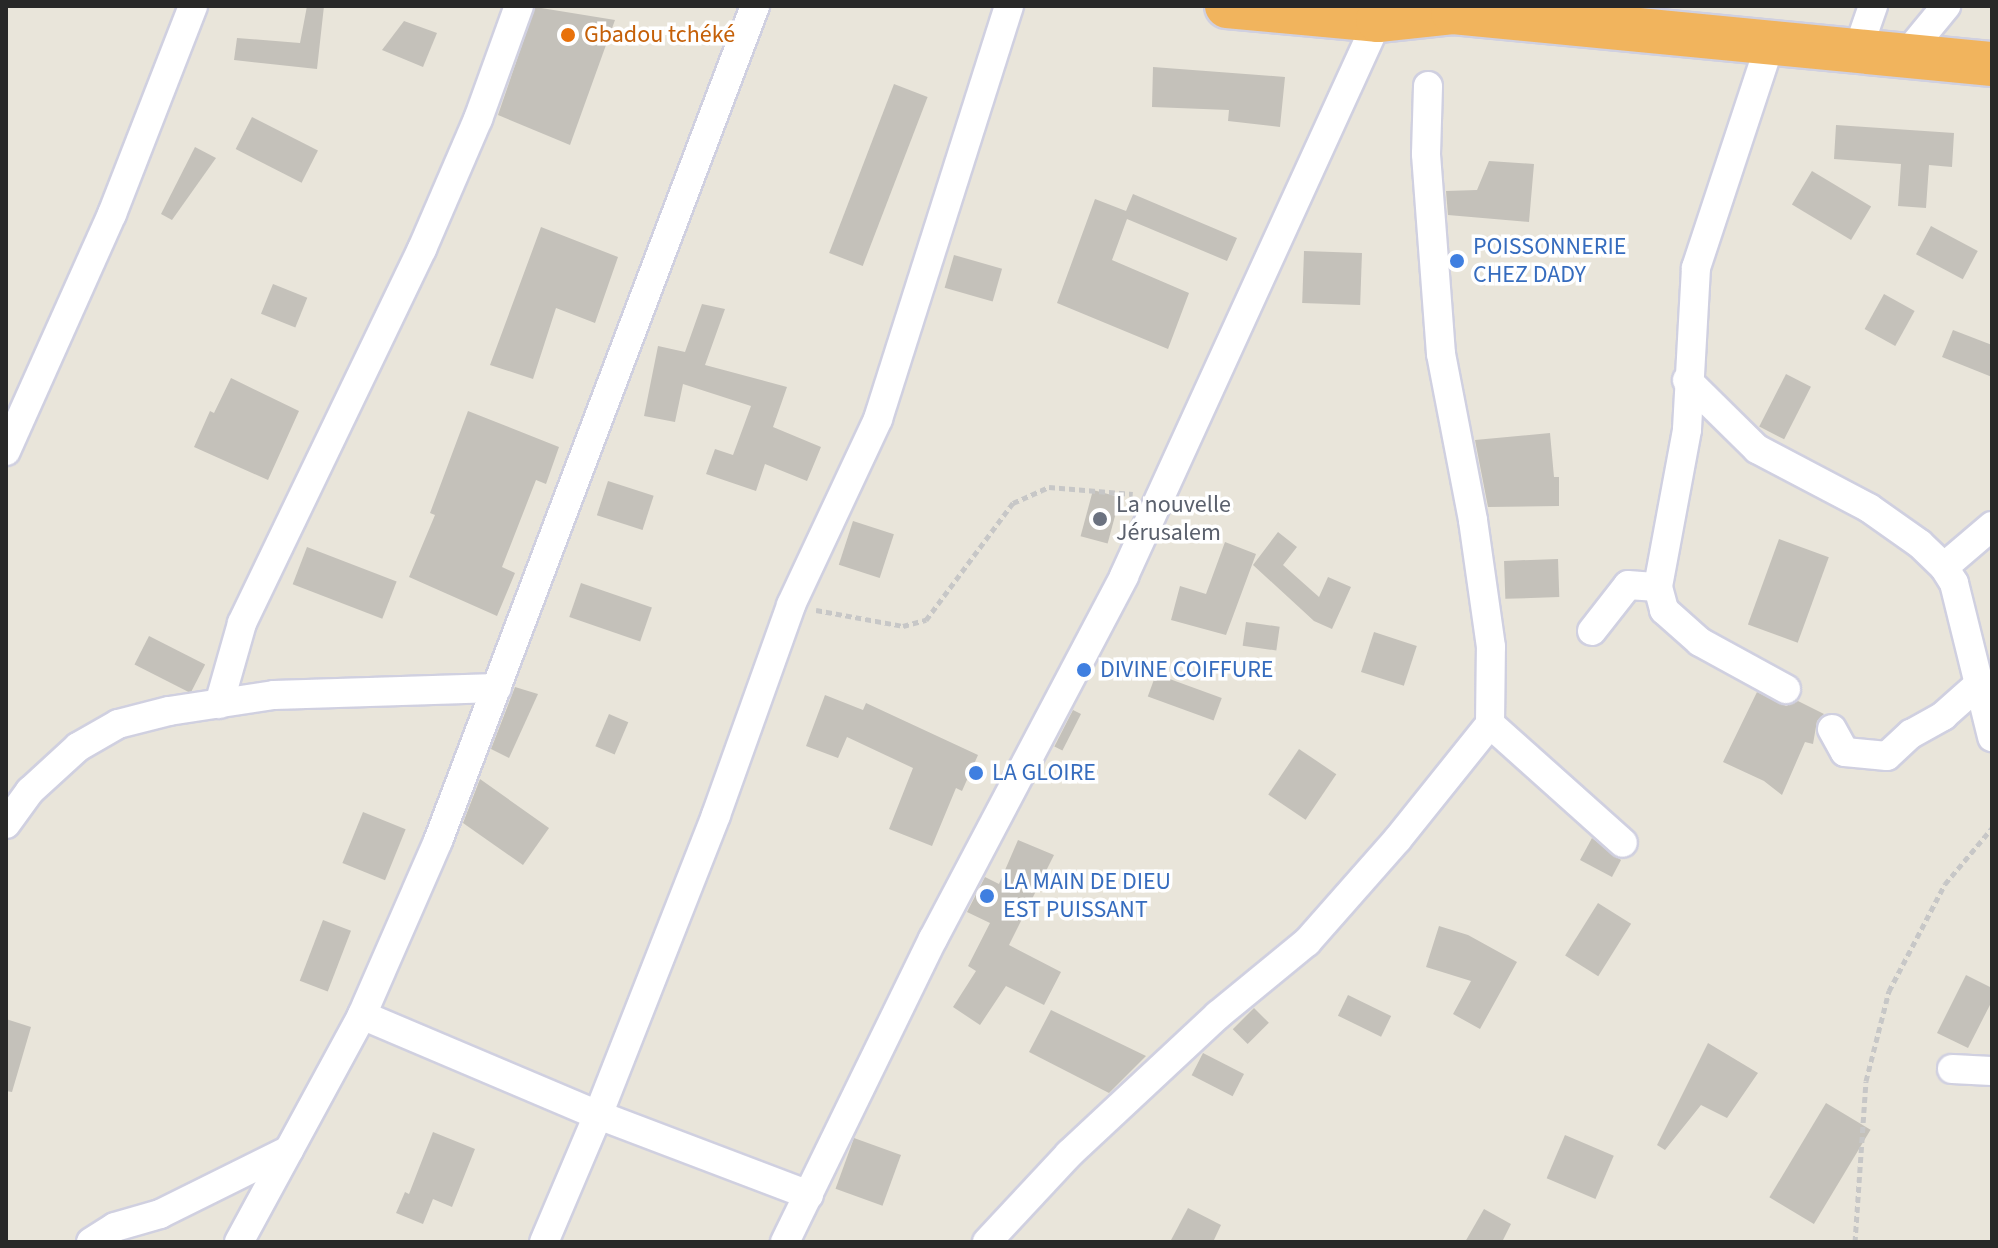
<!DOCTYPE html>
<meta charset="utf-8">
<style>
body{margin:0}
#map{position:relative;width:1998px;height:1248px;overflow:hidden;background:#e9e5da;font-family:"Source Sans 3",sans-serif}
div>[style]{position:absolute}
.building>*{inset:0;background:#c4c1ba;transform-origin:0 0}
.path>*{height:5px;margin-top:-2.5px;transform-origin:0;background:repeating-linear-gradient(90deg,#c7c7c7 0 6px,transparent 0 10px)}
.roads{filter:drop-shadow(2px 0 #d0d0e0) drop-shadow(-2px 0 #d0d0e0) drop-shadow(0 2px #d0d0e0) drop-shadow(0 -2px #d0d0e0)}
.street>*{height:28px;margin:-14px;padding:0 14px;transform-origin:14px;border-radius:14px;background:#fff}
.highway>*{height:44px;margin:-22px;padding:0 22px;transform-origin:22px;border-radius:22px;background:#f1b45d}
.dots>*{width:22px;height:22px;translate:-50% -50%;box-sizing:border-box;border:4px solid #fff;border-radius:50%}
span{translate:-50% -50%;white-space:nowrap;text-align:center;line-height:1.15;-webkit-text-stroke:7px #fff;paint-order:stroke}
.food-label{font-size:24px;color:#c56008}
.left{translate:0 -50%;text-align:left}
.shop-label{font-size:24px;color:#366cbe}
.worship-label{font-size:24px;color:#5b616d}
.frame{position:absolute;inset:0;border:8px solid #282828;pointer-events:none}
</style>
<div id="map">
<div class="building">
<i style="clip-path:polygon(307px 6px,324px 6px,317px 69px,234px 60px,237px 38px,300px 43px)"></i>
<i style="clip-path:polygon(535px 7px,615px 20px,570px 145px,498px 115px)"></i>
<i style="clip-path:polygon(404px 21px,437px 33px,423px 67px,382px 50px)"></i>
<i style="clip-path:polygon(1153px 67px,1285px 77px,1280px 127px,1228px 121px,1229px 110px,1152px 107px)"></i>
<i style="left:894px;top:84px;width:36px;height:181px;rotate:21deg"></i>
<i style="left:252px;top:117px;width:74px;height:36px;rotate:27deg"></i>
<i style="clip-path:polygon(1836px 125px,1954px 133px,1952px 167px,1929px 165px,1926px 208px,1898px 206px,1901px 164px,1834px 159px)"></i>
<i style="clip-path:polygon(195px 147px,216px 158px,172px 220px,161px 214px)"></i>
<i style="clip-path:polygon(1489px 161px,1534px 164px,1529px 222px,1448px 215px,1446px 191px,1477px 190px)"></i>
<i style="left:1812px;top:171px;width:69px;height:39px;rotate:31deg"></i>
<i style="clip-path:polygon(1133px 194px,1237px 238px,1227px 261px,1127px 219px,1112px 260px,1189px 293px,1168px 349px,1057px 303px,1095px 199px,1126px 211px)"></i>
<i style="left:1931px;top:226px;width:53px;height:32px;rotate:28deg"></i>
<i style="clip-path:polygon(541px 227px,618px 257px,595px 323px,556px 308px,533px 379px,490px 365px)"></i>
<i style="left:1304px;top:251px;width:58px;height:52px;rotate:2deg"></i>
<i style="left:954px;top:255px;width:50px;height:34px;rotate:16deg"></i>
<i style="left:273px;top:284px;width:37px;height:32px;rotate:22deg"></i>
<i style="left:1884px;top:294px;width:35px;height:40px;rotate:29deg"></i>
<i style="clip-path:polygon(702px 304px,725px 309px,705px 365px,787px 387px,773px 427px,821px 447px,807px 481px,765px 464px,756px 491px,706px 474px,715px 449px,733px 455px,751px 406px,683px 384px,675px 422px,644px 416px,658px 346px,685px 352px)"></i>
<i style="clip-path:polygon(1953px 330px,1992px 345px,1992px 377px,1942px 357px)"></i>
<i style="left:1786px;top:374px;width:28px;height:59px;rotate:27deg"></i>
<i style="clip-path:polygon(231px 378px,299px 411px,268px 480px,194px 447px,210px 411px,214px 413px)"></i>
<i style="clip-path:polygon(468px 411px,559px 447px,546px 484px,536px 480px,502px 567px,515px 573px,497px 616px,409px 577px,435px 515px,430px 513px)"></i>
<i style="clip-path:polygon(1550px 433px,1554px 477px,1559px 477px,1559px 506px,1488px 507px,1475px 440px)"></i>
<i style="left:608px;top:481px;width:48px;height:36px;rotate:18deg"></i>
<i style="left:1093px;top:490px;width:28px;height:48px;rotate:15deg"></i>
<i style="left:853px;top:521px;width:43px;height:46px;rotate:18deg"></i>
<i style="clip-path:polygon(1278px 532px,1297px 547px,1283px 565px,1319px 597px,1328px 577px,1351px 587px,1332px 629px,1314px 621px,1253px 565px)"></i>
<i style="left:1779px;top:539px;width:53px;height:91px;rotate:20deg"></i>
<i style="clip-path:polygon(1225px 542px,1256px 554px,1226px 635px,1171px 620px,1180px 586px,1206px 594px)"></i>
<i style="left:307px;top:547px;width:96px;height:40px;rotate:21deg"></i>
<i style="left:1558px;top:559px;width:38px;height:54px;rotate:88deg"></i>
<i style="left:581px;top:583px;width:75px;height:36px;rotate:19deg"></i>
<i style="left:1246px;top:622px;width:34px;height:24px;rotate:8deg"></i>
<i style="left:1374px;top:632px;width:45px;height:42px;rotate:18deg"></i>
<i style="left:149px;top:636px;width:63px;height:32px;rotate:27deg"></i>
<i style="left:1156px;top:674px;width:70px;height:24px;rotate:20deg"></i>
<i style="clip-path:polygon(515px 687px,538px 694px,509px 758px,491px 749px)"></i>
<i style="clip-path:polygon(1757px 692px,1786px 706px,1798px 701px,1824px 714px,1817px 721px,1813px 744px,1805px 742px,1782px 795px,1764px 781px,1723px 762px)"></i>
<i style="clip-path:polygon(825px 695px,863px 710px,866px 703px,978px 755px,962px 791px,956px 788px,932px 846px,889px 829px,913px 768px,847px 737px,838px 758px,806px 746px)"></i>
<i style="left:1073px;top:710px;width:9px;height:41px;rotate:27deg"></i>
<i style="left:609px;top:714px;width:21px;height:35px;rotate:23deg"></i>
<i style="left:1299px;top:749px;width:45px;height:55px;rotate:34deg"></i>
<i style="clip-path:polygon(480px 779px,549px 828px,523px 865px,463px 823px)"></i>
<i style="left:363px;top:812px;width:46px;height:55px;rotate:22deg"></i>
<i style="clip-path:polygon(1592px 838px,1621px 860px,1612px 877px,1580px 860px)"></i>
<i style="clip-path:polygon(1018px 840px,1054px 855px,1009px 945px,1061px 972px,1044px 1005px,1006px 986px,980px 1025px,953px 1007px,976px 971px,968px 966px,990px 923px,967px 912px,985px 877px,999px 884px)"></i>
<i style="left:1598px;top:903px;width:39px;height:62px;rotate:32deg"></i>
<i style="left:323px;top:920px;width:30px;height:65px;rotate:21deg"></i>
<i style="clip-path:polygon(1439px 926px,1468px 935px,1517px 962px,1480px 1029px,1453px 1014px,1471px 981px,1426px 967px)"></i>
<i style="clip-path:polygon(1966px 975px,1992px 988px,1992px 1001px,1968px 1048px,1937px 1033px)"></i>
<i style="left:1348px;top:995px;width:48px;height:23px;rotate:26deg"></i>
<i style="left:1254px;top:1008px;width:21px;height:30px;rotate:45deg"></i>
<i style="clip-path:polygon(1051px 1010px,1146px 1056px,1109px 1093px,1029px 1052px)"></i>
<i style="clip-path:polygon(6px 1019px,31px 1027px,12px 1092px,6px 1091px)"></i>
<i style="clip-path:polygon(1708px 1043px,1758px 1073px,1727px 1118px,1701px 1105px,1665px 1150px,1657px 1145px)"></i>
<i style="left:1203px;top:1053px;width:46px;height:25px;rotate:27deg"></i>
<i style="left:1826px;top:1103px;width:52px;height:110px;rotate:31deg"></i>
<i style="clip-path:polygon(433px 1132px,475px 1149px,452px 1207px,433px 1199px,423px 1224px,396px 1213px,405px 1192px,409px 1194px)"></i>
<i style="left:1565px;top:1135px;width:53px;height:47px;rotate:23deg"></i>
<i style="left:854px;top:1138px;width:50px;height:54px;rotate:20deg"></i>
<i style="clip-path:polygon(1188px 1208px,1221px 1225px,1213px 1242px,1170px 1242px)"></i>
<i style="clip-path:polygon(1484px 1209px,1511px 1224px,1502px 1242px,1465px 1242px)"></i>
</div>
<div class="path">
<i style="left:816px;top:610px;width:88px;rotate:10.4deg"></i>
<i style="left:903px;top:626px;width:24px;rotate:-15deg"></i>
<i style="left:926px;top:620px;width:146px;rotate:-53.4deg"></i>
<i style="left:1013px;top:503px;width:39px;rotate:-24deg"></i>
<i style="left:1049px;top:487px;width:84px;rotate:4.8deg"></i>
<i style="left:1855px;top:1242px;width:161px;rotate:-86.1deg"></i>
<i style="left:1866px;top:1081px;width:93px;rotate:-75.7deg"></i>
<i style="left:1889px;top:991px;width:121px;rotate:-62.4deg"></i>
<i style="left:1945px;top:884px;width:73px;rotate:-50deg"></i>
</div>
<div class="roads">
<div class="street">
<i style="left:1770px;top:44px;width:236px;rotate:108.3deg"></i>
<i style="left:1696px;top:268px;width:162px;rotate:93.2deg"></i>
<i style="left:1687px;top:430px;width:160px;rotate:100.5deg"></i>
<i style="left:1658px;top:587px;width:24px;rotate:75deg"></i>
<i style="left:1664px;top:610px;width:48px;rotate:41.6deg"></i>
<i style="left:1700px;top:642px;width:98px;rotate:28.7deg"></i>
<i style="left:1857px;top:52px;width:49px;rotate:-70.8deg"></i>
<i style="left:1905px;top:56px;width:65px;rotate:-50.6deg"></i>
<i style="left:1687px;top:380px;width:98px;rotate:44.6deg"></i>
<i style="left:1757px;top:449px;width:127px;rotate:27.8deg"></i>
<i style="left:1869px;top:508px;width:62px;rotate:35.2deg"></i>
<i style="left:1920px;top:544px;width:33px;rotate:44deg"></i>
<i style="left:1944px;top:567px;width:19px;rotate:58deg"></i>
<i style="left:1954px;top:583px;width:159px;rotate:76.1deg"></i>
<i style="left:6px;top:451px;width:260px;rotate:-65.9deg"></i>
<i style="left:112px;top:214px;width:223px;rotate:-68.7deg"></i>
<i style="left:1944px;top:567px;width:63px;rotate:-40.5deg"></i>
<i style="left:1592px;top:631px;width:58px;rotate:-52deg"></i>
<i style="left:1628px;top:585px;width:30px;rotate:4deg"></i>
<i style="left:219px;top:704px;width:84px;rotate:-74.1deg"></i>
<i style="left:242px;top:623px;width:415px;rotate:-64.3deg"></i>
<i style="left:422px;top:249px;width:142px;rotate:-66.7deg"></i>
<i style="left:478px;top:119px;width:120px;rotate:-70.1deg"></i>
<i style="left:1490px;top:724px;width:178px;rotate:41.8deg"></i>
<i style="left:1832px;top:729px;width:26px;rotate:61deg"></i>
<i style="left:1845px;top:752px;width:42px;rotate:5.4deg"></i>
<i style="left:1887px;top:756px;width:33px;rotate:-43deg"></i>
<i style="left:1911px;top:734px;width:37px;rotate:-29deg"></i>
<i style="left:1943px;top:716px;width:47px;rotate:-41.5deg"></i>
<i style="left:6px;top:824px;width:41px;rotate:-54deg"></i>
<i style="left:30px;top:791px;width:65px;rotate:-42.5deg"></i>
<i style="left:78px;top:747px;width:46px;rotate:-29.9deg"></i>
<i style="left:118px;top:724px;width:53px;rotate:-14.3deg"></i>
<i style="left:169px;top:711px;width:106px;rotate:-8.7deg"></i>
<i style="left:274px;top:695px;width:223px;rotate:-1.8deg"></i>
<i style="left:362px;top:1015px;width:256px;rotate:23deg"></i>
<i style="left:598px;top:1115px;width:138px;rotate:113deg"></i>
<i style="left:1952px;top:1069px;width:40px;rotate:2.9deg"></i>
<i style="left:809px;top:1195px;width:226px;rotate:-159.2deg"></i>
<i style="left:598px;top:1115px;width:322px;rotate:-68.5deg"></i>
<i style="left:716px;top:815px;width:223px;rotate:-70.3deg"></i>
<i style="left:791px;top:605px;width:205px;rotate:-64.9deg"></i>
<i style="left:878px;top:419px;width:433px;rotate:-72.4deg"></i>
<i style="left:91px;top:1242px;width:28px;rotate:-32deg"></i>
<i style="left:115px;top:1227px;width:47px;rotate:-16.1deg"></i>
<i style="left:160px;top:1214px;width:144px;rotate:-26.4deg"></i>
<i style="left:239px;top:1242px;width:258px;rotate:-61.5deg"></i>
<i style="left:362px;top:1015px;width:190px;rotate:-66.4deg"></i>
<i style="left:438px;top:841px;width:893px;rotate:-69.21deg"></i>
<i style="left:785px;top:1242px;width:337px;rotate:-64deg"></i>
<i style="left:933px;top:939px;width:410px;rotate:-62.2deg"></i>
<i style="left:1124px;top:576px;width:611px;rotate:-65.45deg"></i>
<i style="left:987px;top:1242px;width:120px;rotate:-47deg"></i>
<i style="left:1069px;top:1154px;width:204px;rotate:-43deg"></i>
<i style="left:1218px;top:1015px;width:115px;rotate:-39.4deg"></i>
<i style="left:1307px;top:942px;width:136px;rotate:-48.6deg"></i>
<i style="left:1397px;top:840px;width:149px;rotate:-51.3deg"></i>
<i style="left:1490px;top:724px;width:77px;rotate:-89.3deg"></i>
<i style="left:1491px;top:647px;width:128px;rotate:-98.1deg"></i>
<i style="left:1473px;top:520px;width:169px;rotate:-100.9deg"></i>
<i style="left:1441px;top:354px;width:201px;rotate:-94.3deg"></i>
<i style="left:1426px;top:154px;width:68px;rotate:-88.3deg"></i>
</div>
<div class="highway">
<i style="left:1227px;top:6px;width:152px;rotate:5.3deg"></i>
<i style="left:1378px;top:20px;width:75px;rotate:-6.1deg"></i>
<i style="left:1453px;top:12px;width:542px;rotate:5.51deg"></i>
</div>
</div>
<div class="dots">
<i style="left:568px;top:35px;background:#e8710a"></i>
<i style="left:1457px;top:261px;background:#3f7fe0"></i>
<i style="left:1100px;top:519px;background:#6b7280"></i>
<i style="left:1084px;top:670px;background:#3f7fe0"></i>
<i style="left:976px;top:773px;background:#3f7fe0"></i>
<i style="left:987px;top:896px;background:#3f7fe0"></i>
</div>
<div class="food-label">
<span class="left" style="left:584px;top:35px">Gbadou tchéké</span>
</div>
<div class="shop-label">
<span class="left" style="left:1473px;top:261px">POISSONNERIE<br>CHEZ DADY</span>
<span class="left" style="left:1100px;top:670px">DIVINE COIFFURE</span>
<span class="left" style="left:992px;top:773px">LA GLOIRE</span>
<span class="left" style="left:1003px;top:896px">LA MAIN DE DIEU<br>EST PUISSANT</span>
</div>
<div class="worship-label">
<span class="left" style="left:1116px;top:519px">La nouvelle<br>Jérusalem</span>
</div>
<div class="frame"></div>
</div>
